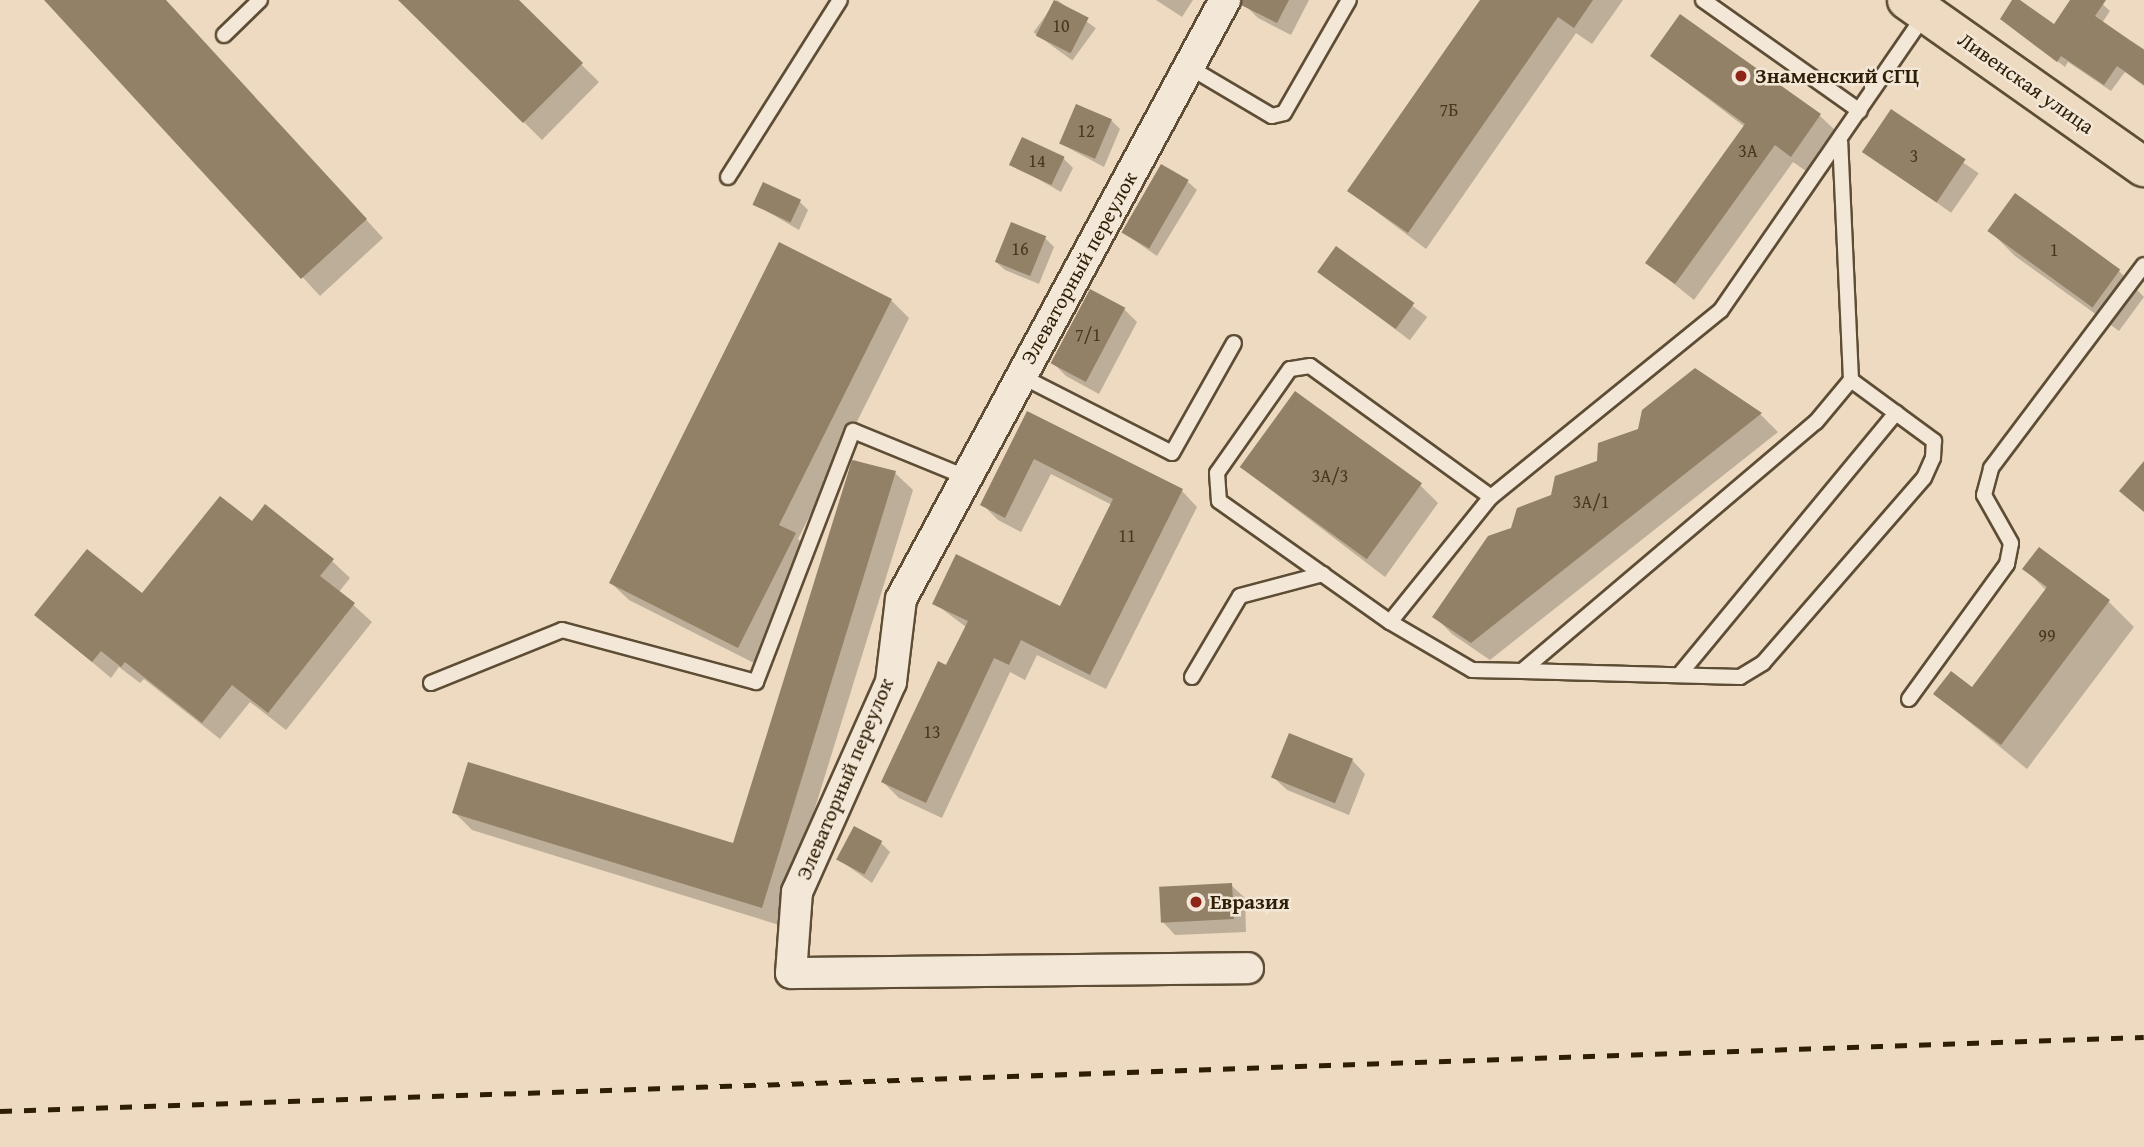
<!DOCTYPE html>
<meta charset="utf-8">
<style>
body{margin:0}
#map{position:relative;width:2144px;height:1147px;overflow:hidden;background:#eddac1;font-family:"Gentium Book Plus",serif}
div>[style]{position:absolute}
.shadow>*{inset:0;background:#0003;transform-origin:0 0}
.building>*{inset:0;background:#928067;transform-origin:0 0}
.roads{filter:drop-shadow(2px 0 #5e4d35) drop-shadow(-2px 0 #5e4d35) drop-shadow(0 2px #5e4d35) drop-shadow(0 -2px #5e4d35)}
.lane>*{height:14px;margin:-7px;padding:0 7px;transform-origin:7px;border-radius:7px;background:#f3e7d7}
.street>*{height:30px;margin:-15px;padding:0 15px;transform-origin:15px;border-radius:15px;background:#f3e7d7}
.primary>*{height:38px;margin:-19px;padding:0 19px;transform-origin:19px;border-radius:19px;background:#eddac1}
.rail>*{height:5px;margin-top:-2.5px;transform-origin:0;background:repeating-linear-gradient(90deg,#2f1e06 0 12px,transparent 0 24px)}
.dots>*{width:19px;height:19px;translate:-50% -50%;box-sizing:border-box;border:4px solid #f3e7d7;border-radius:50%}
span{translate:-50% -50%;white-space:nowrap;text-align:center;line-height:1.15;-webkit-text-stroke:5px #f3e7d7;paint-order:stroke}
.number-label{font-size:18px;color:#48361e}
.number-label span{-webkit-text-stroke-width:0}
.poi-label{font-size:21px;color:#2f1e06;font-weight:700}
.left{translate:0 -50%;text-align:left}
.street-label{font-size:21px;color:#2f1e06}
</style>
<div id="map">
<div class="shadow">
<i style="clip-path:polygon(47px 0,165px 0,383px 238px,320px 296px)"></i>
<i style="clip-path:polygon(400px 0,516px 0,599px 82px,542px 140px)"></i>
<i style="left:1057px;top:0;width:48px;height:40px;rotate:36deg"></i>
<i style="clip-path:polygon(1156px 0,1193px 0,1182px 17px)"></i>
<i style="clip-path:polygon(1247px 0,1309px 0,1291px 35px,1258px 18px,1245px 5px)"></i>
<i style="clip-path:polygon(1482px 0,1623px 0,1592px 44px,1576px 33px,1426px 249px,1349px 191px)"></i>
<i style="clip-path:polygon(2015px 0,2055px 26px,2073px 0,2098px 0,2110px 11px,2102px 23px,2144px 49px,2144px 86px,2125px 72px,2111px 91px,2068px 62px,2065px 67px,2002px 19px)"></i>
<i style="clip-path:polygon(1681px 16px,1820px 116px,1838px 133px,1809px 173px,1793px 162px,1694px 300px,1648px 263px,1745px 127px,1652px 56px)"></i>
<i style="left:1891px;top:112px;width:107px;height:48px;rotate:35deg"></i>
<i style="clip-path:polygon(1111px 120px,1120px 129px,1104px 167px,1061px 144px)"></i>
<i style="clip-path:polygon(1064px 159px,1073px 168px,1061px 192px,1011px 164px)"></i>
<i style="clip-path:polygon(1188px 182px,1197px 190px,1157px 256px,1122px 232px)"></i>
<i style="clip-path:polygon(799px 201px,808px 210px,799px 230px,754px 204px)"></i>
<i style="clip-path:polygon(1990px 231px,2119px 271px,2144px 297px,2119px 331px,2015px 256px)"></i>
<i style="clip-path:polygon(1045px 238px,1054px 247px,1039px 284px,1005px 270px,996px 262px)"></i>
<i style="left:1337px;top:249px;width:113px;height:29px;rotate:37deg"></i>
<i style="clip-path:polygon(891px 300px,909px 318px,798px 539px,812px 553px,756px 664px,629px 600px,611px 583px)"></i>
<i style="clip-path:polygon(1124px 309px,1137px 322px,1099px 394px,1066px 376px,1053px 363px)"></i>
<i style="clip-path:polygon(1695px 370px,1761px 415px,1778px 432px,1490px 660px,1452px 634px,1434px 616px,1513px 529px,1640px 431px)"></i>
<i style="clip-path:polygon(1027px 413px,1182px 491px,1197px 507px,1106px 689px,1037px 655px,1025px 680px,1010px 672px,942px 818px,899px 798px,883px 782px,966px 627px,934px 603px,1060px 608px,1112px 505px,1051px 474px,1021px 532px,998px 520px,982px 504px)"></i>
<i style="clip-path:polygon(854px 460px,895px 473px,913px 490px,779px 925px,472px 830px,454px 812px,735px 845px)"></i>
<i style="clip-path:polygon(1241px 467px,1421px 486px,1438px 503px,1385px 577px)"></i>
<i style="clip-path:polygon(252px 523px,332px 561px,350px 578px,339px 592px,372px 622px,286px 730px,250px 702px,220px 739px,144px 679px,140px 683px,119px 667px,111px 678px,36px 615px,143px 596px)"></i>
<i style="clip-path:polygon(2039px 550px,2109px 602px,2134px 627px,2027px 769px,1935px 694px,1973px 689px,2047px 591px,2025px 569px)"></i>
<i style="clip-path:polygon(1352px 760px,1365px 774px,1349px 815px,1287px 790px,1273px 777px)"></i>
<i style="clip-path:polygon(881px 843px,890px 852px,872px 883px,838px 859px)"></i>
<i style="clip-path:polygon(1231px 885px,1245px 898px,1246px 932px,1175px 935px,1162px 921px)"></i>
</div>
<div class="building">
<i style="clip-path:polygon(44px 0,166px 0,367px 219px,301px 279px)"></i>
<i style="clip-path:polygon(398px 0,519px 0,583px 63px,523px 123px)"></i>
<i style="left:1054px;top:0;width:39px;height:40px;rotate:27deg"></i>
<i style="clip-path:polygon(1242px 0,1289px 0,1277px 23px,1241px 5px)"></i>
<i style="clip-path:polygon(1480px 0,1593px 0,1574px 28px,1558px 17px,1408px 233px,1347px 191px)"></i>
<i style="clip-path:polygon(2012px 0,2020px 0,2054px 24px,2070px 0,2106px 0,2095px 16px,2144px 50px,2144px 85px,2117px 66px,2104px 85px,2061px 56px,2057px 62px,2000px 19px)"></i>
<i style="clip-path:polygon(1680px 14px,1821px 114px,1791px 157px,1775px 145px,1675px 284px,1645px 263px,1745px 124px,1650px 56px)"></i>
<i style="left:1076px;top:104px;width:39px;height:43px;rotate:23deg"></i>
<i style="left:1891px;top:109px;width:90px;height:52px;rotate:34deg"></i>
<i style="left:1022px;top:137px;width:47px;height:31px;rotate:25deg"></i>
<i style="left:1161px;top:164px;width:32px;height:79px;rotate:30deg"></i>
<i style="left:763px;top:182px;width:42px;height:25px;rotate:25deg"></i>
<i style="left:2015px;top:193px;width:130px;height:47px;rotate:36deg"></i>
<i style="left:1011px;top:222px;width:38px;height:43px;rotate:22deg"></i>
<i style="clip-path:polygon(779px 242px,892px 299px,779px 525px,796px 533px,738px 648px,609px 583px)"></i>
<i style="left:1336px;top:246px;width:97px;height:32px;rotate:36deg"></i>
<i style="left:1090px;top:289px;width:40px;height:84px;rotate:28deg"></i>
<i style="clip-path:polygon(1695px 368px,1762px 413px,1471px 643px,1432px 617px,1488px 536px,1511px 528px,1517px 508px,1551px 495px,1555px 476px,1597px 461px,1598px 443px,1638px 429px,1642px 410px)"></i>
<i style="left:1295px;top:391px;width:157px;height:94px;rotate:36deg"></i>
<i style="clip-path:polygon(1027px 411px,1183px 489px,1090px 675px,1021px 640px,1009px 665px,994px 658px,926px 803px,881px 782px,938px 661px,946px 665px,968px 621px,932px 604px,956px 554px,1060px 606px,1113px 499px,1034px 459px,1005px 518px,980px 505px)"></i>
<i style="clip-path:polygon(852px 460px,896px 471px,762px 908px,452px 813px,468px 762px,733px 843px)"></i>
<i style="clip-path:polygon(2144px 461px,2144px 512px,2119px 491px)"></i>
<i style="clip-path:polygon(220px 496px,252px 521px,265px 504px,334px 559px,320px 576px,355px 603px,268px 713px,232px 685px,202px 723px,125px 662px,121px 667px,101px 651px,92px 662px,34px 615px,87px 549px,142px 593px)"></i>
<i style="clip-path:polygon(2039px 547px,2110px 600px,2001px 745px,1933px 694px,1951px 671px,1972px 687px,2047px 587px,2022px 569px)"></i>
<i style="left:1289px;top:733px;width:69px;height:48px;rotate:22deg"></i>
<i style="left:854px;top:826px;width:32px;height:38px;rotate:28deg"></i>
<i style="left:1232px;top:883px;width:36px;height:73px;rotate:87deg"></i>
</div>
<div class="roads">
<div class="lane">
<i style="left:1703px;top:0;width:192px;rotate:35.3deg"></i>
<i style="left:224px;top:35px;width:50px;rotate:-44.2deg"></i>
<i style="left:1189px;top:67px;width:96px;rotate:30.6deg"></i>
<i style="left:1272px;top:116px;width:12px;rotate:-14deg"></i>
<i style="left:1284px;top:113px;width:130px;rotate:-60.1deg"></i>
<i style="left:728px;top:177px;width:209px;rotate:-57.7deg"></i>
<i style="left:1021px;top:376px;width:169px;rotate:27deg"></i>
<i style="left:1172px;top:453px;width:126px;rotate:-60.6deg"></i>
<i style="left:1491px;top:497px;width:223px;rotate:-144.1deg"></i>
<i style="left:1310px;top:366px;width:20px;rotate:171deg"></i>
<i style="left:1290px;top:369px;width:127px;rotate:125.1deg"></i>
<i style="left:1217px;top:473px;width:28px;rotate:86deg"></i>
<i style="left:1219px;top:501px;width:209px;rotate:35.3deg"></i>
<i style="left:1390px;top:622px;width:161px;rotate:-51.1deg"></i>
<i style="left:1491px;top:497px;width:296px;rotate:-39.1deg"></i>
<i style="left:1721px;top:310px;width:359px;rotate:-55.4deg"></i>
<i style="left:1390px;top:622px;width:95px;rotate:30.3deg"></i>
<i style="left:1472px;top:670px;width:50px;rotate:1.1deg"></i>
<i style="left:1522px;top:671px;width:385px;rotate:-40.3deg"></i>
<i style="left:1816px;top:422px;width:55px;rotate:-50.2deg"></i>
<i style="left:1851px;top:380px;width:238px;rotate:-92.6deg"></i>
<i style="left:1522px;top:671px;width:218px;rotate:1.6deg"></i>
<i style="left:1740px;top:677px;width:27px;rotate:-31deg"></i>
<i style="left:1763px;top:663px;width:245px;rotate:-49deg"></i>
<i style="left:1924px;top:478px;width:22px;rotate:-66deg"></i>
<i style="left:1933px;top:458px;width:17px;rotate:-87deg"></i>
<i style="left:1934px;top:441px;width:103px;rotate:-143.7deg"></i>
<i style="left:1680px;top:674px;width:339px;rotate:-50.4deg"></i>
<i style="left:1192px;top:677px;width:94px;rotate:-59.3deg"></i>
<i style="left:1240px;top:596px;width:86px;rotate:-14.8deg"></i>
<i style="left:431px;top:683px;width:141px;rotate:-22deg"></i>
<i style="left:562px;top:630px;width:201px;rotate:15deg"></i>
<i style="left:756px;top:682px;width:269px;rotate:-68.9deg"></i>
<i style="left:853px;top:431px;width:122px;rotate:22.2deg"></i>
<i style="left:1909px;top:699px;width:167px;rotate:-54deg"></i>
<i style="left:2007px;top:564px;width:21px;rotate:-79deg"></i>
<i style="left:2011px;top:543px;width:55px;rotate:-119.4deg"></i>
<i style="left:1984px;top:495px;width:28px;rotate:-75deg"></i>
<i style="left:1991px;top:468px;width:254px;rotate:-53deg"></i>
</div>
<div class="street">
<i style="left:1225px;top:0;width:681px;rotate:118.41deg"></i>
<i style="left:901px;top:599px;width:84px;rotate:96.9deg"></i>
<i style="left:891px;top:682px;width:230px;rotate:114.1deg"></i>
<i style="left:797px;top:892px;width:81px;rotate:94.2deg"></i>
<i style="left:791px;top:973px;width:457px;rotate:-0.6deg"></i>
</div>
<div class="primary">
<i style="left:1907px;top:0;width:290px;rotate:35.2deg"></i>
</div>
</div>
<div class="rail">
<i style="left:0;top:1111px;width:2145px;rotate:-1.98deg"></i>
</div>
<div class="dots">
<i style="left:1741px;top:76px;background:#8f2418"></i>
<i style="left:1196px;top:902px;background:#8f2418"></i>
</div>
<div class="number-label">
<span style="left:1061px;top:26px">10</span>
<span style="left:1449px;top:110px">7Б</span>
<span style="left:1086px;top:131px">12</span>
<span style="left:1748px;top:151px">3А</span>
<span style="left:1914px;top:156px">3</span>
<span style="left:1037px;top:161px">14</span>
<span style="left:1020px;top:249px">16</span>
<span style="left:2054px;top:250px">1</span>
<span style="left:1088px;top:335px">7/1</span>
<span style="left:1330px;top:476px">3А/3</span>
<span style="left:1591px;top:502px">3А/1</span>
<span style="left:1127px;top:536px">11</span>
<span style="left:2047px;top:636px">99</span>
<span style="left:932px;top:732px">13</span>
</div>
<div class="poi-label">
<span class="left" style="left:1755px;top:76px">Знаменский СГЦ</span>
<span class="left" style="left:1210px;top:902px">Евразия</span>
</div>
<div class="street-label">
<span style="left:2026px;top:83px;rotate:35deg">Ливенская улица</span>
<span style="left:1079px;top:268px;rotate:-61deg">Элеваторный переулок</span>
<span style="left:845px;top:779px;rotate:-67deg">Элеваторный переулок</span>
</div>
</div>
